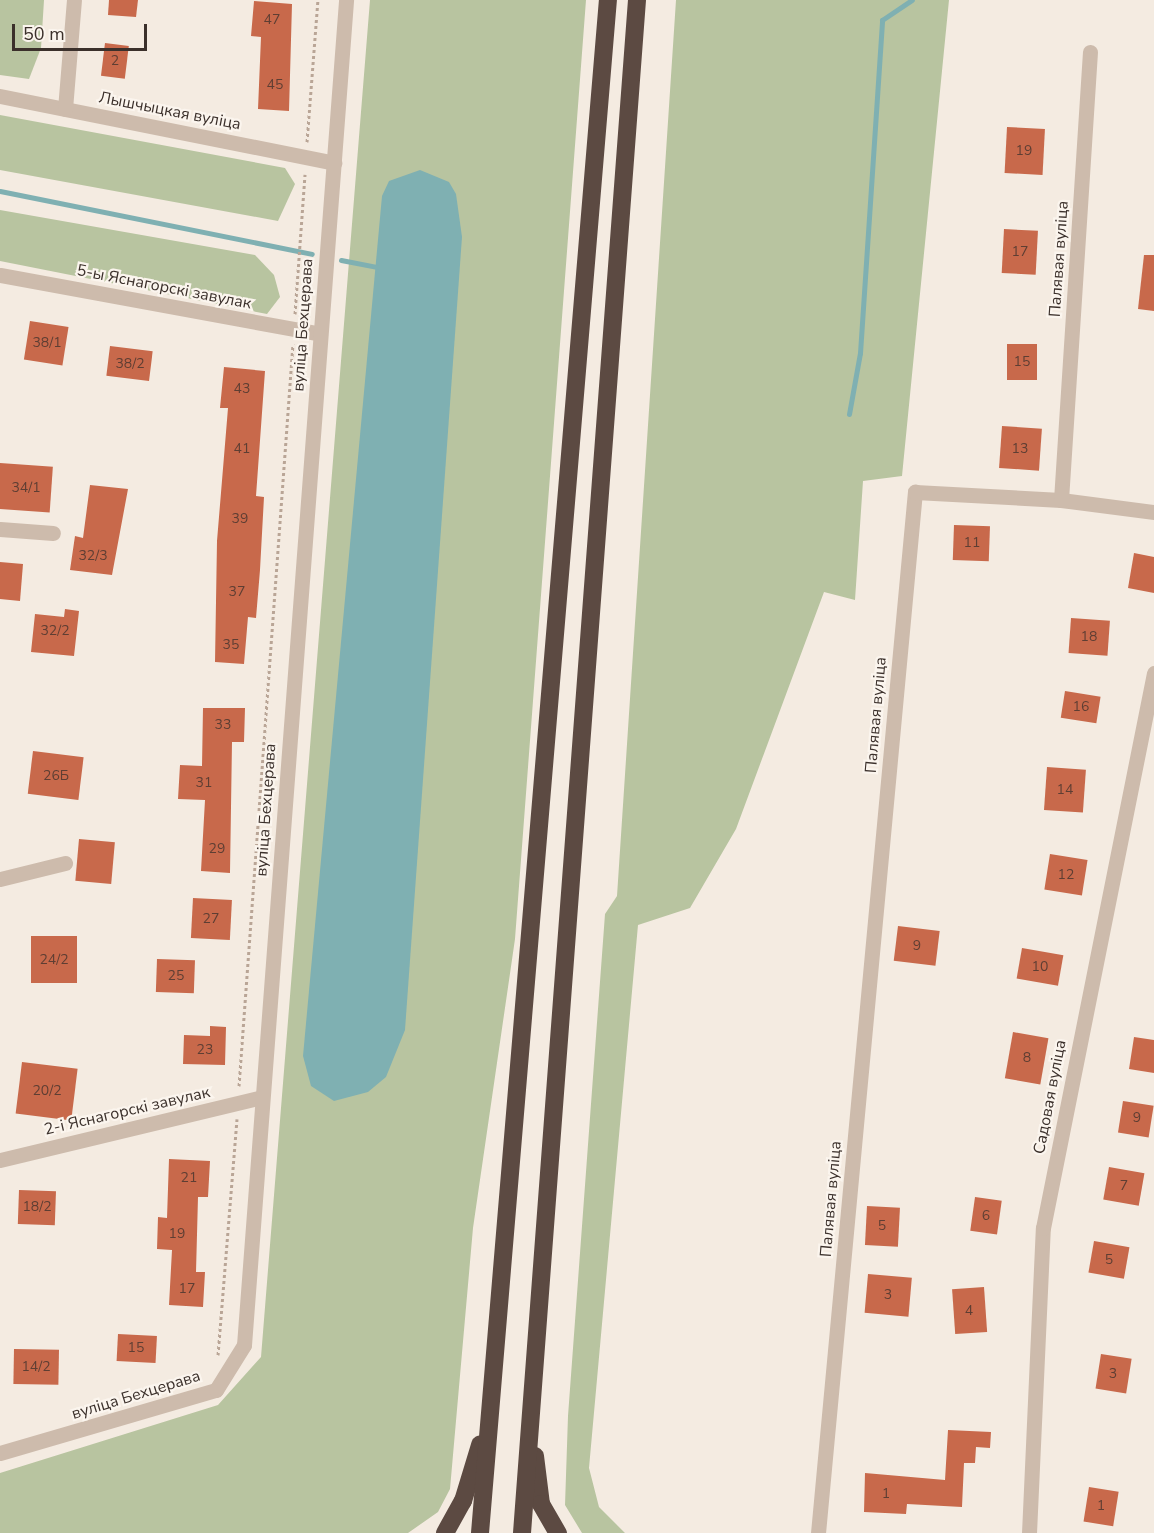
<!DOCTYPE html>
<meta charset="utf-8">
<style>
body{margin:0}
#map{position:relative;width:1154px;height:1533px;overflow:hidden;background:#f4ebe1;font-family:"Nunito Sans",sans-serif}
div>[style]{position:absolute}
.green>*{inset:0;background:#b8c4a0}
.water>*{inset:0;background:#7fb0b2}
.stream>*{height:5px;margin:-2.5px;padding:0 2.5px;transform-origin:2.5px;border-radius:2.5px;background:#7fb0b2}
.building>*{inset:0;background:#c8694b;transform-origin:0 0}
.path>*{height:3px;margin-top:-1.5px;transform-origin:0;background:repeating-linear-gradient(90deg,#b9a596 0 3px,transparent 0 6px)}
.minor>*{height:15px;margin:-7.5px;padding:0 7.5px;transform-origin:7.5px;border-radius:7.5px;background:#cdbbac}
.highway>*{height:18px;margin:-9px;padding:0 9px;transform-origin:9px;border-radius:9px;background:#5c4a42}
span{translate:-50% -50%;white-space:nowrap;text-align:center;line-height:1.15;-webkit-text-stroke:4.5px #fbf5ee;paint-order:stroke}
.number-label{font-size:14px;color:#5e3e33}
.number-label span{-webkit-text-stroke-width:0}
.street-label{font-size:16px;color:#3b302b}
.scale{position:absolute;left:12px;top:24px;width:135px;height:27px;box-sizing:border-box;border:3px solid #3b302b;border-top:0;padding-left:8px;font-size:18px;line-height:21px;white-space:nowrap;color:#3b302b;-webkit-text-stroke:4px #fbf5ee;paint-order:stroke}
</style>
<div id="map">
<div class="green">
<i style="clip-path:polygon(0 0,44px 0,41px 48px,29px 79px,0 75px)"></i>
<i style="clip-path:polygon(370px 0,586px 0,515px 939px,473px 1228px,450px 1489px,438px 1512px,408px 1533px,0 1533px,0 1473px,218px 1405px,261px 1357px)"></i>
<i style="clip-path:polygon(676px 0,949px 0,902px 476px,863px 481px,855px 600px,824px 592px,736px 829px,690px 908px,638px 925px,589px 1468px,599px 1507px,625px 1533px,582px 1533px,565px 1505px,568px 1416px,605px 914px,617px 896px)"></i>
<i style="clip-path:polygon(0 115px,285px 168px,295px 184px,278px 221px,0 170px)"></i>
<i style="clip-path:polygon(0 210px,255px 255px,274px 275px,280px 297px,267px 314px,0 261px)"></i>
</div>
<div class="water">
<i style="clip-path:polygon(420px 170px,449px 182px,456px 194px,462px 237px,405px 1030px,386px 1077px,368px 1092px,334px 1101px,311px 1086px,303px 1056px,382px 196px,389px 181px)"></i>
</div>
<div class="stream">
<i style="left:0;top:191px;width:318px;rotate:11.4deg"></i>
<i style="left:341px;top:260px;width:36px;rotate:11deg"></i>
<i style="left:849px;top:414px;width:62px;rotate:-79.8deg"></i>
<i style="left:860px;top:353px;width:334px;rotate:-86.2deg"></i>
<i style="left:882px;top:20px;width:36px;rotate:-34deg"></i>
</div>
<div class="building">
<i style="clip-path:polygon(109px 0,138px 0,136px 17px,108px 15px)"></i>
<i style="clip-path:polygon(254px 1px,292px 4px,289px 111px,258px 109px,261px 37px,251px 36px)"></i>
<i style="left:105px;top:43px;width:24px;height:33px;rotate:7deg"></i>
<i style="left:1007px;top:127px;width:38px;height:46px;rotate:3deg"></i>
<i style="left:1004px;top:229px;width:34px;height:44px;rotate:3deg"></i>
<i style="clip-path:polygon(1144px 255px,1154px 255px,1154px 311px,1138px 309px)"></i>
<i style="left:30px;top:321px;width:39px;height:39px;rotate:9deg"></i>
<i style="left:1007px;top:344px;width:30px;height:36px"></i>
<i style="left:110px;top:346px;width:43px;height:30px;rotate:7deg"></i>
<i style="clip-path:polygon(224px 367px,265px 371px,256px 496px,264px 497px,260px 570px,256px 618px,248px 617px,244px 664px,215px 662px,217px 541px,228px 408px,220px 408px)"></i>
<i style="left:1002px;top:426px;width:40px;height:42px;rotate:4deg"></i>
<i style="left:0;top:463px;width:53px;height:46px;rotate:4deg"></i>
<i style="clip-path:polygon(90px 485px,128px 489px,112px 575px,70px 570px,75px 536px,83px 538px)"></i>
<i style="left:954px;top:525px;width:36px;height:35px;rotate:2deg"></i>
<i style="clip-path:polygon(1134px 553px,1154px 557px,1154px 593px,1128px 588px)"></i>
<i style="clip-path:polygon(0 562px,23px 564px,20px 601px,0 599px)"></i>
<i style="clip-path:polygon(65px 609px,79px 611px,74px 656px,31px 652px,35px 614px,64px 617px)"></i>
<i style="left:1071px;top:618px;width:39px;height:35px;rotate:4deg"></i>
<i style="left:1065px;top:691px;width:36px;height:27px;rotate:9deg"></i>
<i style="clip-path:polygon(203px 708px,245px 708px,244px 742px,232px 742px,230px 873px,201px 871px,205px 800px,178px 799px,180px 765px,202px 766px)"></i>
<i style="left:33px;top:751px;width:51px;height:43px;rotate:7deg"></i>
<i style="left:1047px;top:767px;width:39px;height:43px;rotate:4deg"></i>
<i style="left:79px;top:839px;width:36px;height:42px;rotate:5deg"></i>
<i style="left:1050px;top:854px;width:38px;height:36px;rotate:9deg"></i>
<i style="left:193px;top:898px;width:39px;height:40px;rotate:3deg"></i>
<i style="left:898px;top:926px;width:42px;height:35px;rotate:7deg"></i>
<i style="left:31px;top:936px;width:46px;height:47px"></i>
<i style="left:1022px;top:948px;width:42px;height:31px;rotate:10deg"></i>
<i style="left:157px;top:959px;width:38px;height:33px;rotate:2deg"></i>
<i style="clip-path:polygon(210px 1026px,226px 1027px,225px 1065px,183px 1064px,184px 1035px,210px 1036px)"></i>
<i style="left:1013px;top:1032px;width:36px;height:47px;rotate:10deg"></i>
<i style="clip-path:polygon(1134px 1037px,1154px 1040px,1154px 1073px,1129px 1069px)"></i>
<i style="left:22px;top:1062px;width:56px;height:52px;rotate:7deg"></i>
<i style="left:1123px;top:1101px;width:31px;height:32px;rotate:9deg"></i>
<i style="clip-path:polygon(169px 1159px,210px 1161px,208px 1197px,198px 1197px,196px 1272px,205px 1272px,203px 1307px,169px 1305px,172px 1250px,157px 1249px,158px 1217px,167px 1218px)"></i>
<i style="left:1109px;top:1167px;width:36px;height:33px;rotate:10deg"></i>
<i style="left:19px;top:1190px;width:37px;height:34px;rotate:2deg"></i>
<i style="left:975px;top:1197px;width:27px;height:34px;rotate:8deg"></i>
<i style="left:867px;top:1206px;width:33px;height:39px;rotate:3deg"></i>
<i style="left:1094px;top:1241px;width:36px;height:32px;rotate:10deg"></i>
<i style="left:868px;top:1274px;width:44px;height:39px;rotate:5deg"></i>
<i style="left:984px;top:1287px;width:45px;height:32px;rotate:86deg"></i>
<i style="left:118px;top:1334px;width:39px;height:27px;rotate:3deg"></i>
<i style="left:14px;top:1349px;width:45px;height:35px;rotate:1deg"></i>
<i style="left:1101px;top:1354px;width:31px;height:35px;rotate:9deg"></i>
<i style="clip-path:polygon(948px 1430px,991px 1432px,990px 1448px,976px 1447px,975px 1463px,964px 1463px,962px 1507px,907px 1504px,906px 1514px,864px 1512px,865px 1473px,945px 1480px)"></i>
<i style="left:1089px;top:1487px;width:30px;height:35px;rotate:9deg"></i>
</div>
<div class="path">
<i style="left:307px;top:142px;width:142px;rotate:-85.6deg"></i>
<i style="left:295px;top:314px;width:140px;rotate:-85.9deg"></i>
<i style="left:239px;top:1086px;width:744px;rotate:-85.84deg"></i>
<i style="left:218px;top:1355px;width:237px;rotate:-85.4deg"></i>
</div>
<div class="minor">
<i style="left:0;top:96px;width:341px;rotate:11.3deg"></i>
<i style="left:65px;top:109px;width:109px;rotate:-85.3deg"></i>
<i style="left:0;top:275px;width:325px;rotate:10.4deg"></i>
<i style="left:1061px;top:500px;width:94px;rotate:7.4deg"></i>
<i style="left:0;top:529px;width:53px;rotate:4.3deg"></i>
<i style="left:0;top:879px;width:67px;rotate:-13.8deg"></i>
<i style="left:0;top:1160px;width:269px;rotate:-13.5deg"></i>
<i style="left:0;top:1453px;width:225px;rotate:-16.3deg"></i>
<i style="left:216px;top:1390px;width:53px;rotate:-58.1deg"></i>
<i style="left:244px;top:1345px;width:1349px;rotate:-85.66deg"></i>
<i style="left:818px;top:1533px;width:1046px;rotate:-84.68deg"></i>
<i style="left:915px;top:492px;width:146px;rotate:3.1deg"></i>
<i style="left:1061px;top:500px;width:449px;rotate:-86.3deg"></i>
<i style="left:1029px;top:1533px;width:305px;rotate:-87.4deg"></i>
<i style="left:1043px;top:1228px;width:566px;rotate:-78.69deg"></i>
</div>
<div class="highway">
<i style="left:535px;top:1456px;width:48px;rotate:82.9deg"></i>
<i style="left:541px;top:1504px;width:34px;rotate:60deg"></i>
<i style="left:445px;top:1533px;width:37px;rotate:-61deg"></i>
<i style="left:463px;top:1501px;width:59px;rotate:-73.1deg"></i>
<i style="left:480px;top:1533px;width:1538px;rotate:-85.23deg"></i>
<i style="left:522px;top:1533px;width:1537px;rotate:-85.71deg"></i>
</div>
<div class="number-label">
<span style="left:272px;top:20px">47</span>
<span style="left:115px;top:61px">2</span>
<span style="left:275px;top:85px">45</span>
<span style="left:1024px;top:151px">19</span>
<span style="left:1020px;top:252px">17</span>
<span style="left:47px;top:343px">38/1</span>
<span style="left:1022px;top:362px">15</span>
<span style="left:130px;top:364px">38/2</span>
<span style="left:242px;top:389px">43</span>
<span style="left:242px;top:449px">41</span>
<span style="left:1020px;top:449px">13</span>
<span style="left:26px;top:488px">34/1</span>
<span style="left:240px;top:519px">39</span>
<span style="left:972px;top:543px">11</span>
<span style="left:93px;top:556px">32/3</span>
<span style="left:237px;top:592px">37</span>
<span style="left:55px;top:631px">32/2</span>
<span style="left:1089px;top:637px">18</span>
<span style="left:231px;top:645px">35</span>
<span style="left:1081px;top:707px">16</span>
<span style="left:223px;top:725px">33</span>
<span style="left:56px;top:776px">26Б</span>
<span style="left:204px;top:783px">31</span>
<span style="left:1065px;top:790px">14</span>
<span style="left:217px;top:849px">29</span>
<span style="left:1066px;top:875px">12</span>
<span style="left:211px;top:919px">27</span>
<span style="left:917px;top:946px">9</span>
<span style="left:54px;top:960px">24/2</span>
<span style="left:1040px;top:967px">10</span>
<span style="left:176px;top:976px">25</span>
<span style="left:205px;top:1050px">23</span>
<span style="left:1027px;top:1058px">8</span>
<span style="left:47px;top:1091px">20/2</span>
<span style="left:1137px;top:1118px">9</span>
<span style="left:189px;top:1178px">21</span>
<span style="left:1124px;top:1186px">7</span>
<span style="left:37px;top:1207px">18/2</span>
<span style="left:986px;top:1216px">6</span>
<span style="left:882px;top:1226px">5</span>
<span style="left:177px;top:1234px">19</span>
<span style="left:1109px;top:1260px">5</span>
<span style="left:187px;top:1289px">17</span>
<span style="left:888px;top:1295px">3</span>
<span style="left:969px;top:1311px">4</span>
<span style="left:136px;top:1348px">15</span>
<span style="left:36px;top:1367px">14/2</span>
<span style="left:1113px;top:1374px">3</span>
<span style="left:886px;top:1494px">1</span>
<span style="left:1101px;top:1506px">1</span>
</div>
<div class="street-label">
<span style="left:170px;top:111px;rotate:11deg">Лышчыцкая вуліца</span>
<span style="left:1059px;top:259px;rotate:-86deg">Палявая вуліца</span>
<span style="left:164px;top:287px;rotate:11deg">5-ы Яснагорскі завулак</span>
<span style="left:303px;top:325px;rotate:-86deg">вуліца Бехцерава</span>
<span style="left:876px;top:715px;rotate:-85deg">Палявая вуліца</span>
<span style="left:266px;top:810px;rotate:-86deg">вуліца Бехцерава</span>
<span style="left:1050px;top:1097px;rotate:-79deg">Садовая вуліца</span>
<span style="left:127px;top:1111px;rotate:-13deg">2-і Яснагорскі завулак</span>
<span style="left:831px;top:1199px;rotate:-85deg">Палявая вуліца</span>
<span style="left:136px;top:1395px;rotate:-17deg">вуліца Бехцерава</span>
</div>
<div class="scale">50 m</div>
</div>
